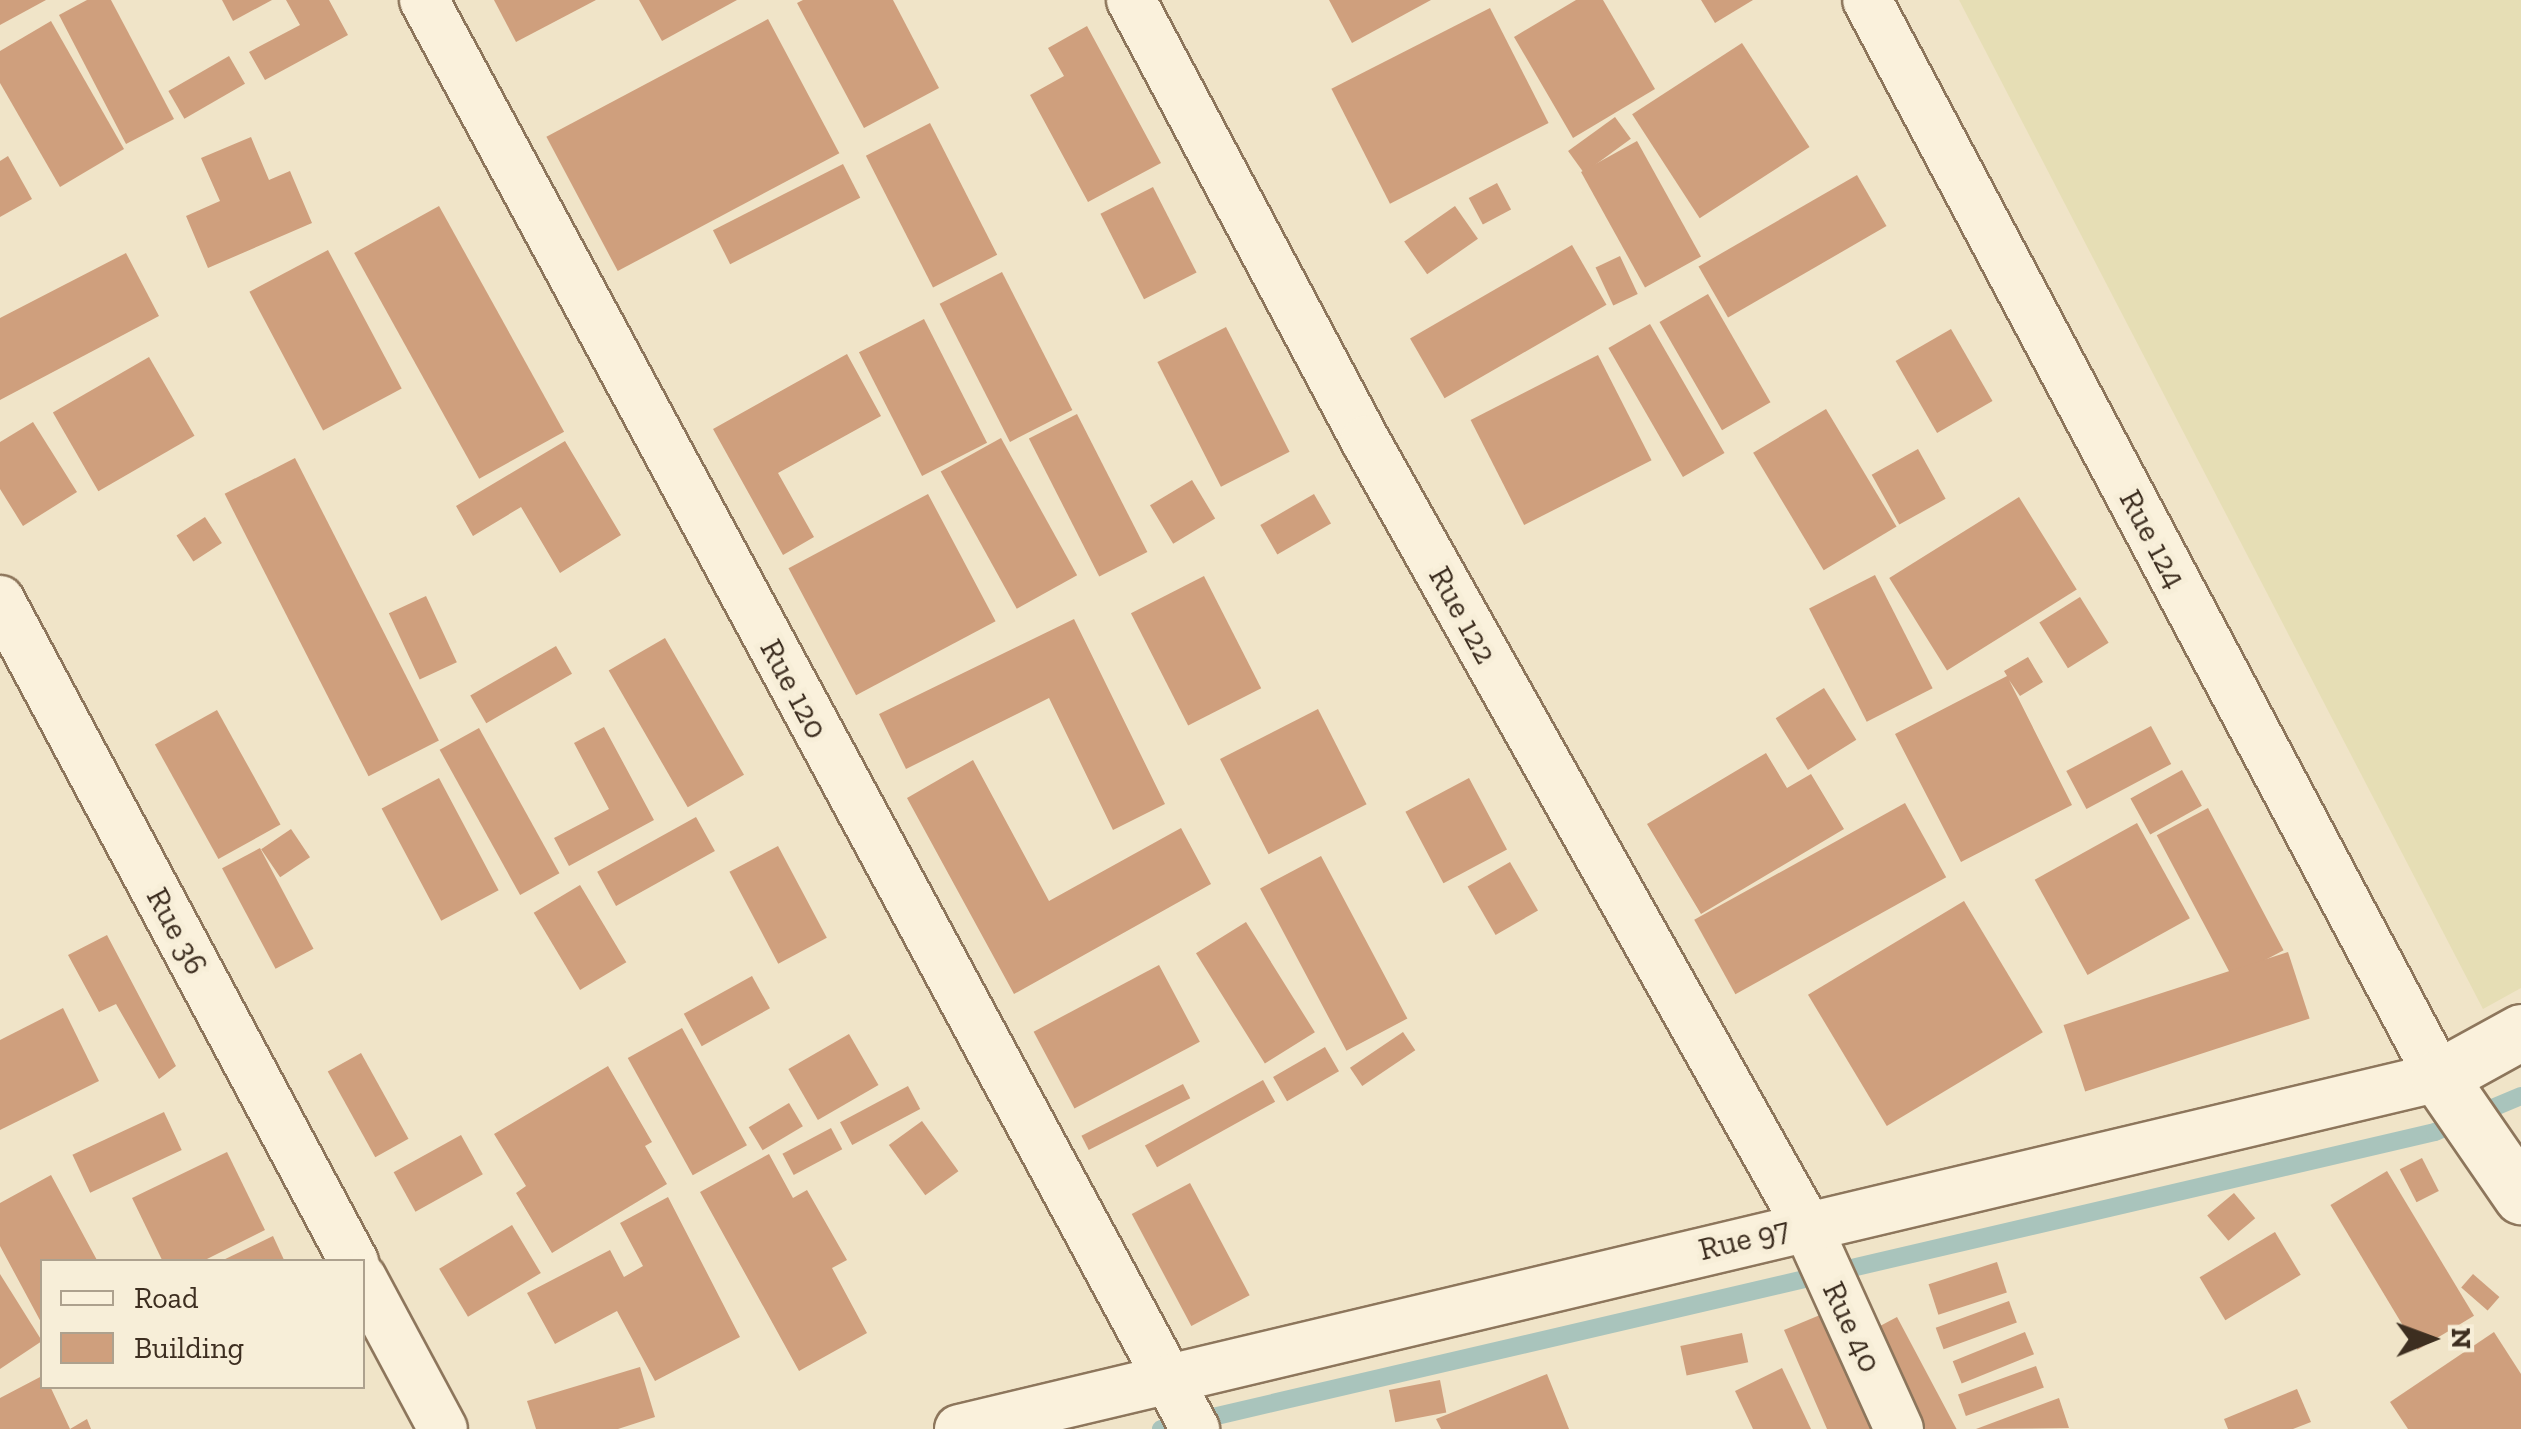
<!DOCTYPE html>
<style>
body{margin:0}
#map{position:relative;width:2521px;height:1429px;overflow:hidden;background:#f0e4c8;font-family:"Zilla Slab",serif}
div>[style]{position:absolute}
.farmland>*{inset:0;background:#e6deb5}
.stream>*{height:18px;margin:-9px;padding:0 9px;transform-origin:9px;border-radius:9px;background:#a9c4bc}
.building>*{inset:0;background:#cf9f7d;transform-origin:0 0}
.roads{filter:drop-shadow(2px 0 #8d765c) drop-shadow(-2px 0 #8d765c) drop-shadow(0 2px #8d765c) drop-shadow(0 -2px #8d765c)}
.minor>*{height:48px;margin:-24px;padding:0 24px;transform-origin:24px;border-radius:24px;background:#faf1dc}
.tertiary>*{height:55px;margin:-27.5px;padding:0 27.5px;transform-origin:27.5px;border-radius:27.5px;background:#faf1dc}
span{translate:-50% -50%;white-space:nowrap;text-align:center;line-height:1.15;-webkit-text-stroke:10px #f7eed8;paint-order:stroke}
.street-label{font-size:32px;color:#3d2e20}
.legend{position:absolute;left:40px;top:1259px;width:325px;height:130px;box-sizing:border-box;background:#f7eed8;border:2px solid #ada18e;margin:0;padding:12px 18px;list-style:none;font-size:30px;color:#3d2e20}
.legend li{display:flex;align-items:center;gap:20px;height:50px}
.legend b{width:50px;border:2px solid #ada18e}
.north{position:absolute;left:2381px;top:1289px;width:100px;height:100px;-webkit-text-stroke:8px #f7eed8;paint-order:stroke;rotate:89deg;font-size:28px;font-weight:700;line-height:40px;text-align:center;color:#3d2e20}
.north::after{content:'';display:block;margin:auto;width:35px;height:45px;background:#3d2e20;clip-path:polygon(50% 0,100% 100%,50% 72%,0 100%)}
</style>
<div id="map">
<div class="farmland">
<i style="clip-path:polygon(1959px 0,2521px 0,2521px 988px,2483px 1009px)"></i>
</div>
<div class="stream">
<i style="left:1161px;top:1429px;width:1308px;rotate:-13.12deg"></i>
<i style="left:2435px;top:1132px;width:93px;rotate:-22.7deg"></i>
</div>
<div class="building">
<i style="clip-path:polygon(0 0,46px 0,0 25px)"></i>
<i style="clip-path:polygon(87px 0,111px 0,174px 119px,126px 144px,59px 15px)"></i>
<i style="clip-path:polygon(222px 0,272px 0,233px 21px)"></i>
<i style="clip-path:polygon(286px 0,329px 0,348px 35px,265px 80px,249px 52px,300px 25px)"></i>
<i style="clip-path:polygon(494px 0,596px 0,516px 42px)"></i>
<i style="clip-path:polygon(639px 0,737px 0,662px 41px)"></i>
<i style="clip-path:polygon(803px 0,893px 0,939px 88px,864px 128px,797px 3px)"></i>
<i style="clip-path:polygon(1329px 0,1431px 0,1352px 43px)"></i>
<i style="clip-path:polygon(1576px 0,1603px 0,1655px 89px,1573px 138px,1514px 37px)"></i>
<i style="clip-path:polygon(1701px 0,1753px 0,1715px 23px)"></i>
<i style="left:1490px;top:8px;width:129px;height:178px;rotate:63deg"></i>
<i style="left:768px;top:19px;width:152px;height:251px;rotate:62deg"></i>
<i style="clip-path:polygon(51px 21px,124px 149px,60px 187px,0 83px,0 51px)"></i>
<i style="clip-path:polygon(1087px 26px,1161px 163px,1088px 202px,1030px 95px,1064px 76px,1048px 48px)"></i>
<i style="left:1742px;top:43px;width:124px;height:131px;rotate:57deg"></i>
<i style="left:229px;top:56px;width:32px;height:70px;rotate:60deg"></i>
<i style="left:1615px;top:117px;width:27px;height:58px;rotate:54deg"></i>
<i style="left:930px;top:123px;width:148px;height:72px;rotate:63deg"></i>
<i style="clip-path:polygon(251px 137px,269px 180px,290px 171px,312px 223px,208px 268px,186px 216px,220px 201px,201px 158px)"></i>
<i style="left:1637px;top:141px;width:132px;height:64px;rotate:61deg"></i>
<i style="clip-path:polygon(8px 156px,32px 199px,0 217px,0 161px)"></i>
<i style="left:843px;top:164px;width:38px;height:146px;rotate:63deg"></i>
<i style="left:1857px;top:175px;width:59px;height:183px;rotate:60deg"></i>
<i style="left:1497px;top:183px;width:30px;height:32px;rotate:62deg"></i>
<i style="left:1153px;top:187px;width:96px;height:59px;rotate:63deg"></i>
<i style="left:439px;top:206px;width:258px;height:97px;rotate:61deg"></i>
<i style="left:1455px;top:206px;width:40px;height:62px;rotate:55deg"></i>
<i style="left:1572px;top:245px;width:69px;height:187px;rotate:60deg"></i>
<i style="left:328px;top:250px;width:157px;height:89px;rotate:62deg"></i>
<i style="clip-path:polygon(126px 253px,159px 316px,0 400px,0 318px)"></i>
<i style="left:1620px;top:256px;width:42px;height:27px;rotate:65deg"></i>
<i style="left:1002px;top:272px;width:155px;height:70px;rotate:63deg"></i>
<i style="left:1708px;top:294px;width:125px;height:56px;rotate:60deg"></i>
<i style="left:924px;top:319px;width:139px;height:73px;rotate:63deg"></i>
<i style="left:1650px;top:324px;width:149px;height:48px;rotate:60deg"></i>
<i style="left:1226px;top:327px;width:140px;height:77px;rotate:63deg"></i>
<i style="left:1951px;top:329px;width:83px;height:64px;rotate:60deg"></i>
<i style="clip-path:polygon(847px 354px,881px 416px,778px 473px,814px 537px,783px 555px,713px 429px)"></i>
<i style="left:1598px;top:355px;width:118px;height:143px;rotate:63deg"></i>
<i style="left:149px;top:357px;width:91px;height:111px;rotate:60deg"></i>
<i style="left:1826px;top:409px;width:137px;height:85px;rotate:59deg"></i>
<i style="left:1077px;top:414px;width:155px;height:54px;rotate:63deg"></i>
<i style="clip-path:polygon(33px 422px,77px 492px,23px 526px,0 489px,0 442px)"></i>
<i style="left:1001px;top:438px;width:157px;height:69px;rotate:61deg"></i>
<i style="clip-path:polygon(565px 441px,621px 535px,560px 573px,521px 507px,473px 536px,456px 506px)"></i>
<i style="left:1918px;top:449px;width:57px;height:53px;rotate:61deg"></i>
<i style="left:295px;top:458px;width:317px;height:79px;rotate:63deg"></i>
<i style="left:1192px;top:480px;width:45px;height:49px;rotate:59deg"></i>
<i style="left:928px;top:494px;width:144px;height:158px;rotate:62deg"></i>
<i style="left:1314px;top:494px;width:34px;height:62px;rotate:60deg"></i>
<i style="left:2019px;top:497px;width:109px;height:153px;rotate:58deg"></i>
<i style="left:205px;top:517px;width:31px;height:34px;rotate:57deg"></i>
<i style="left:1875px;top:575px;width:127px;height:74px;rotate:63deg"></i>
<i style="left:1204px;top:576px;width:126px;height:82px;rotate:63deg"></i>
<i style="left:426px;top:596px;width:73px;height:41px;rotate:65deg"></i>
<i style="left:2080px;top:597px;width:54px;height:48px;rotate:58deg"></i>
<i style="clip-path:polygon(1074px 619px,1165px 804px,1113px 830px,1049px 698px,906px 769px,879px 714px)"></i>
<i style="left:665px;top:638px;width:158px;height:65px;rotate:60deg"></i>
<i style="left:556px;top:646px;width:32px;height:99px;rotate:60deg"></i>
<i style="clip-path:polygon(2028px 657px,2043px 682px,2020px 696px,2009px 680px,2072px 805px,1961px 862px,1895px 734px,2007px 676px,2004px 671px)"></i>
<i style="left:1824px;top:688px;width:61px;height:57px;rotate:58deg"></i>
<i style="left:1318px;top:709px;width:107px;height:110px;rotate:63deg"></i>
<i style="left:217px;top:710px;width:131px;height:71px;rotate:61deg"></i>
<i style="left:2151px;top:726px;width:43px;height:96px;rotate:62deg"></i>
<i style="clip-path:polygon(604px 727px,654px 820px,569px 866px,554px 838px,609px 809px,574px 743px)"></i>
<i style="left:479px;top:728px;width:166px;height:45px;rotate:61deg"></i>
<i style="clip-path:polygon(1766px 753px,1787px 788px,1811px 774px,1844px 829px,1701px 914px,1647px 824px)"></i>
<i style="clip-path:polygon(973px 760px,1049px 901px,1181px 828px,1211px 884px,1014px 994px,907px 798px)"></i>
<i style="left:2182px;top:770px;width:41px;height:59px;rotate:61deg"></i>
<i style="left:439px;top:778px;width:127px;height:65px;rotate:62deg"></i>
<i style="left:1469px;top:778px;width:81px;height:72px;rotate:62deg"></i>
<i style="left:1905px;top:803px;width:85px;height:241px;rotate:61deg"></i>
<i style="left:2208px;top:808px;width:161px;height:58px;rotate:62deg"></i>
<i style="left:696px;top:817px;width:39px;height:113px;rotate:61deg"></i>
<i style="left:2137px;top:823px;width:109px;height:117px;rotate:61deg"></i>
<i style="left:291px;top:829px;width:34px;height:36px;rotate:56deg"></i>
<i style="left:778px;top:846px;width:104px;height:55px;rotate:62deg"></i>
<i style="left:260px;top:848px;width:114px;height:43px;rotate:62deg"></i>
<i style="left:1321px;top:856px;width:184px;height:69px;rotate:62deg"></i>
<i style="left:1510px;top:862px;width:56px;height:49px;rotate:60deg"></i>
<i style="left:580px;top:885px;width:90px;height:54px;rotate:59deg"></i>
<i style="left:1964px;top:901px;width:153px;height:182px;rotate:59deg"></i>
<i style="left:1246px;top:922px;width:130px;height:59px;rotate:58deg"></i>
<i style="clip-path:polygon(107px 935px,176px 1066px,159px 1079px,116px 1004px,99px 1012px,68px 955px)"></i>
<i style="left:2288px;top:952px;width:70px;height:236px;rotate:72deg"></i>
<i style="left:1159px;top:965px;width:87px;height:142px;rotate:62deg"></i>
<i style="left:752px;top:976px;width:37px;height:78px;rotate:61deg"></i>
<i style="clip-path:polygon(63px 1008px,99px 1081px,0 1130px,0 1040px)"></i>
<i style="left:682px;top:1028px;width:134px;height:62px;rotate:61deg"></i>
<i style="left:1403px;top:1032px;width:22px;height:64px;rotate:56deg"></i>
<i style="left:849px;top:1034px;width:59px;height:70px;rotate:60deg"></i>
<i style="left:1325px;top:1047px;width:28px;height:60px;rotate:60deg"></i>
<i style="left:361px;top:1053px;width:98px;height:38px;rotate:61deg"></i>
<i style="clip-path:polygon(608px 1066px,652px 1142px,645px 1146px,667px 1184px,552px 1253px,516px 1193px,526px 1186px,494px 1134px)"></i>
<i style="left:1263px;top:1080px;width:25px;height:135px;rotate:61deg"></i>
<i style="left:1183px;top:1084px;width:16px;height:114px;rotate:63deg"></i>
<i style="left:908px;top:1086px;width:26px;height:77px;rotate:62deg"></i>
<i style="left:789px;top:1103px;width:27px;height:47px;rotate:59deg"></i>
<i style="left:164px;top:1112px;width:42px;height:101px;rotate:65deg"></i>
<i style="left:922px;top:1121px;width:62px;height:41px;rotate:54deg"></i>
<i style="left:831px;top:1128px;width:24px;height:55px;rotate:62deg"></i>
<i style="left:461px;top:1135px;width:45px;height:77px;rotate:61deg"></i>
<i style="clip-path:polygon(227px 1152px,265px 1230px,201px 1262px,163px 1262px,132px 1198px)"></i>
<i style="clip-path:polygon(769px 1154px,793px 1198px,807px 1190px,847px 1260px,832px 1268px,867px 1333px,799px 1371px,700px 1192px)"></i>
<i style="left:2422px;top:1158px;width:37px;height:25px;rotate:63deg"></i>
<i style="left:2387px;top:1171px;width:169px;height:66px;rotate:59deg"></i>
<i style="clip-path:polygon(51px 1175px,98px 1262px,42px 1262px,42px 1324px,0 1246px,0 1203px)"></i>
<i style="left:1190px;top:1183px;width:127px;height:66px;rotate:62deg"></i>
<i style="left:2234px;top:1193px;width:33px;height:35px;rotate:50deg"></i>
<i style="clip-path:polygon(668px 1197px,740px 1337px,655px 1381px,617px 1311px,555px 1344px,527px 1293px,610px 1250px,624px 1277px,643px 1266px,620px 1223px)"></i>
<i style="left:512px;top:1225px;width:56px;height:85px;rotate:59deg"></i>
<i style="left:2275px;top:1232px;width:50px;height:88px;rotate:59deg"></i>
<i style="clip-path:polygon(273px 1236px,285px 1262px,219px 1262px)"></i>
<i style="left:1997px;top:1262px;width:32px;height:72px;rotate:72deg"></i>
<i style="clip-path:polygon(0 1274px,42px 1341px,0 1369px)"></i>
<i style="left:2473px;top:1274px;width:35px;height:18px;rotate:41deg"></i>
<i style="left:2009px;top:1301px;width:23px;height:78px;rotate:70deg"></i>
<i style="clip-path:polygon(1832px 1310px,1882px 1429px,1827px 1429px,1784px 1330px)"></i>
<i style="left:1897px;top:1317px;width:127px;height:32px;rotate:62deg"></i>
<i style="left:2025px;top:1332px;width:24px;height:78px;rotate:68deg"></i>
<i style="clip-path:polygon(2494px 1332px,2521px 1374px,2521px 1429px,2408px 1429px,2390px 1402px)"></i>
<i style="left:1742px;top:1333px;width:30px;height:63px;rotate:78deg"></i>
<i style="left:2036px;top:1366px;width:23px;height:83px;rotate:70deg"></i>
<i style="clip-path:polygon(640px 1367px,655px 1417px,618px 1429px,536px 1429px,527px 1401px)"></i>
<i style="clip-path:polygon(1782px 1368px,1811px 1429px,1753px 1429px,1735px 1391px)"></i>
<i style="clip-path:polygon(1547px 1374px,1569px 1429px,1441px 1429px,1436px 1419px)"></i>
<i style="clip-path:polygon(42px 1376px,42px 1386px,50px 1386px,70px 1429px,87px 1419px,91px 1429px,0 1429px,0 1398px)"></i>
<i style="left:1440px;top:1380px;width:33px;height:52px;rotate:79deg"></i>
<i style="clip-path:polygon(2297px 1389px,2311px 1422px,2293px 1429px,2228px 1429px,2224px 1419px)"></i>
<i style="clip-path:polygon(2059px 1398px,2069px 1428px,1976px 1429px)"></i>
</div>
<div class="roads">
<div class="minor">
<i style="left:424px;top:0;width:1624px;rotate:61.65deg"></i>
<i style="left:1131px;top:0;width:498px;rotate:62deg"></i>
<i style="left:1365px;top:440px;width:900px;rotate:60.64deg"></i>
<i style="left:1806px;top:1224px;width:225px;rotate:65.6deg"></i>
<i style="left:0;top:600px;width:751px;rotate:61.86deg"></i>
<i style="left:362px;top:1278px;width:171px;rotate:61.8deg"></i>
<i style="left:959px;top:1429px;width:1521px;rotate:-13.38deg"></i>
<i style="left:2439px;top:1077px;width:1219px;rotate:-117.97deg"></i>
</div>
<div class="tertiary">
<i style="left:2521px;top:1032px;width:94px;rotate:151.2deg"></i>
<i style="left:2439px;top:1077px;width:145px;rotate:55.4deg"></i>
</div>
</div>
<div class="street-label">
<span style="left:2153px;top:539px;rotate:62deg">Rue 124</span>
<span style="left:1463px;top:615px;rotate:61deg">Rue 122</span>
<span style="left:794px;top:689px;rotate:62deg">Rue 120</span>
<span style="left:177px;top:931px;rotate:62deg">Rue 36</span>
<span style="left:1744px;top:1239px;rotate:-14deg">Rue 97</span>
<span style="left:1852px;top:1327px;rotate:65deg">Rue 40</span>
</div>
<ul class="legend">
<li><b style="height:12px;background:#faf1dc"></b>Road</li>
<li><b style="height:28px;background:#cf9f7d"></b>Building</li>
</ul>
<div class="north">N</div>
</div>
